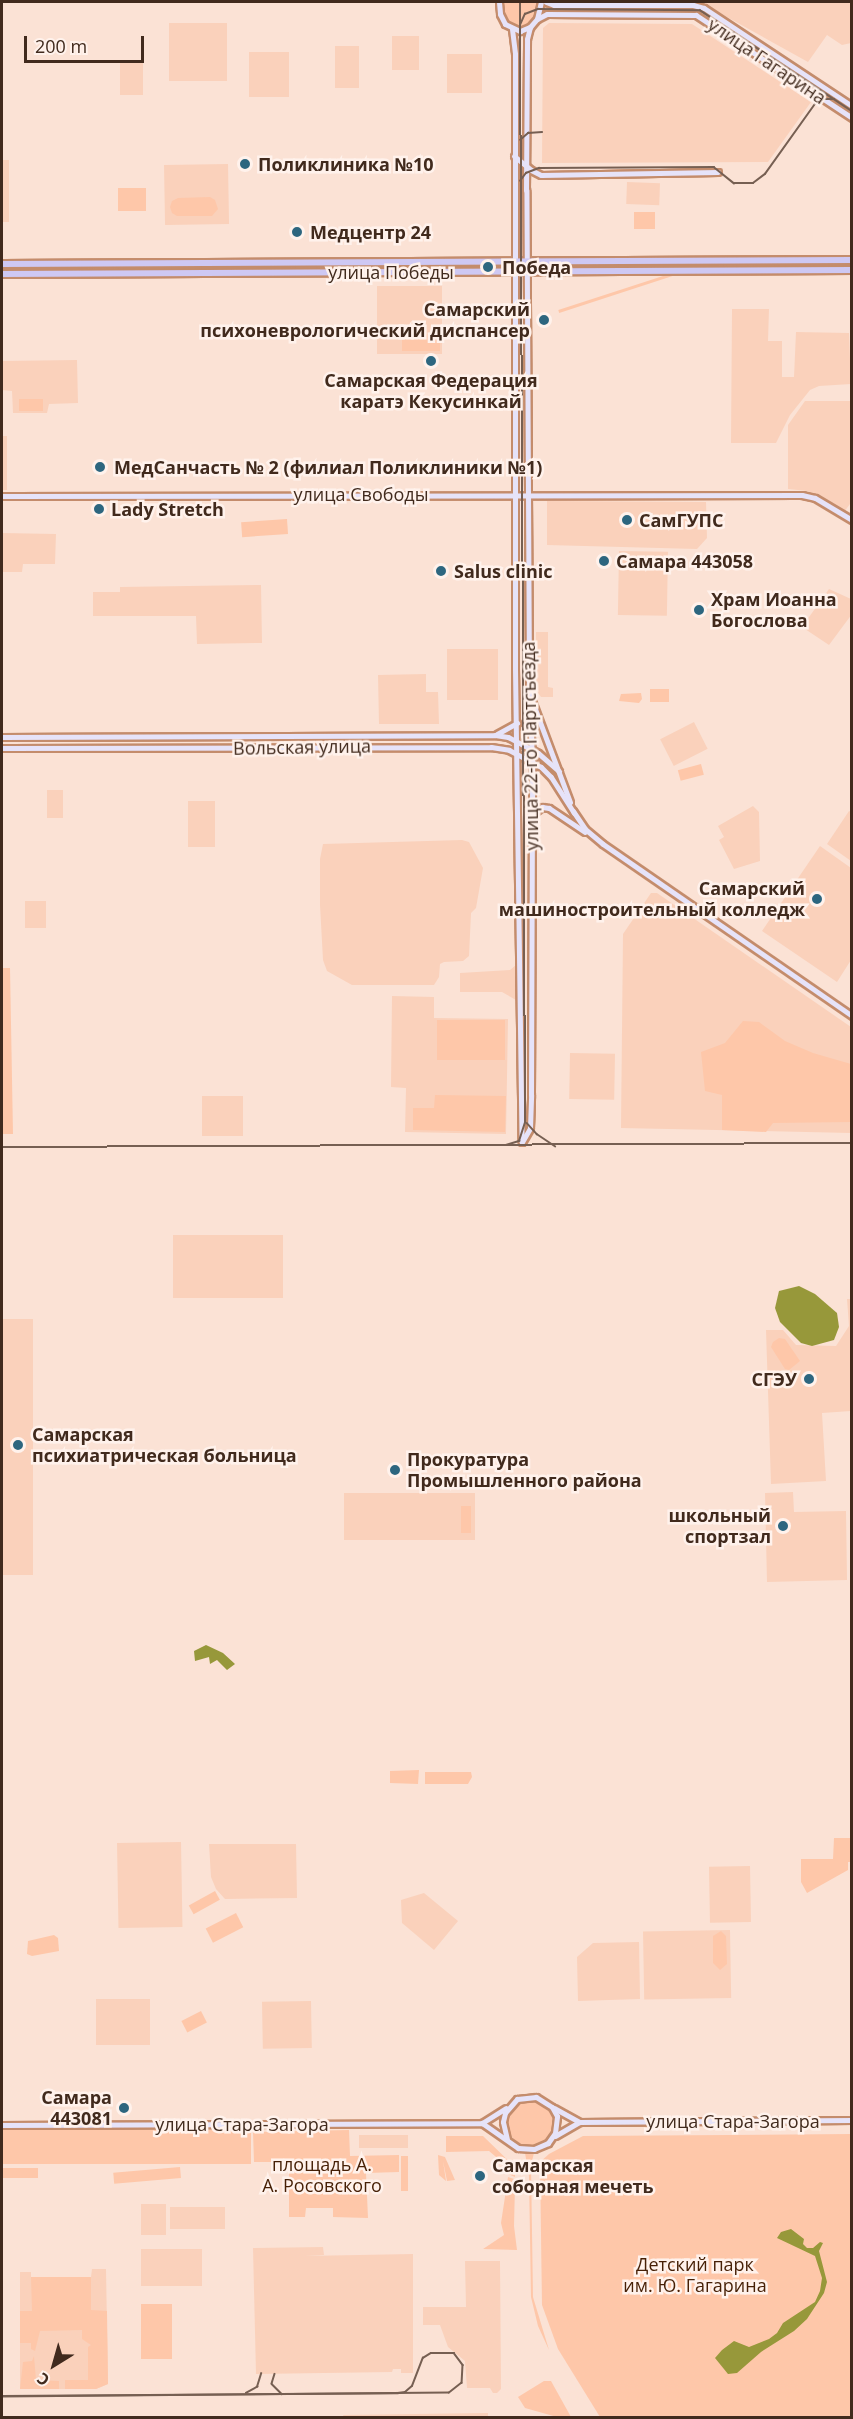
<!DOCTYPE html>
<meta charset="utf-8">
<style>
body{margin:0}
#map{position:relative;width:853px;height:2419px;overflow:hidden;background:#fbe2d5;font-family:"Open Sans",sans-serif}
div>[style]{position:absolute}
.built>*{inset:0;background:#fad1bb;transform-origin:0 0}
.green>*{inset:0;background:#fec7a9;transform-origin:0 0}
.round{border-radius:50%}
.water>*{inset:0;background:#97983a}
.roads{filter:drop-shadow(2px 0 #c48c6c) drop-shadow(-2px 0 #c48c6c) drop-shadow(0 2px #c48c6c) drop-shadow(0 -2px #c48c6c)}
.secondary>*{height:5px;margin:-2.5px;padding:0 2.5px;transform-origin:2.5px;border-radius:2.5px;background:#e6e3f9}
.primary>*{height:6px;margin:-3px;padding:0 3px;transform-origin:3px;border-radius:3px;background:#cec8f3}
.tram>*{height:1.5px;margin:-0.75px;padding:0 0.75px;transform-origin:0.75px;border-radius:0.75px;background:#765f52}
.dots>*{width:16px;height:16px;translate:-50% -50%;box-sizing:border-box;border:3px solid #fff2ec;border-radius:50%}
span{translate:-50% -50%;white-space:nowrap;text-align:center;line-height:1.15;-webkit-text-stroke:5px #fff2ec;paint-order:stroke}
.street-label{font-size:18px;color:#412a1d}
.poi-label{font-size:18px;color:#412a1d;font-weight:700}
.left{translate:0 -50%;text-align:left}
.right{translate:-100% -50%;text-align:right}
.park-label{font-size:18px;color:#461f05}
.frame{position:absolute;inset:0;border:3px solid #412a1d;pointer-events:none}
.north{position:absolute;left:24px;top:2335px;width:60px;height:60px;-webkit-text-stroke:4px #fff2ec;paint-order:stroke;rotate:217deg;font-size:16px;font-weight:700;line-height:24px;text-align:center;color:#412a1d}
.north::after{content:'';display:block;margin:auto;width:21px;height:27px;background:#412a1d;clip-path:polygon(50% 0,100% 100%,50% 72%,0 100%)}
.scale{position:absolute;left:24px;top:36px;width:120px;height:27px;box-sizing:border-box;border:3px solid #412a1d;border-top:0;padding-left:8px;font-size:18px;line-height:21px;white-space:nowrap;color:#412a1d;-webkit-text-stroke:4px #fff2ec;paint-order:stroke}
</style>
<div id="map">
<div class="built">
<i style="clip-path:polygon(700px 2px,851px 2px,851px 43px,842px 45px,827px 35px,808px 62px)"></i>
<i style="left:169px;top:23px;width:58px;height:58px"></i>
<i style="clip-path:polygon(549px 23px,692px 24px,811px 102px,768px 162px,542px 163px,543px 28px)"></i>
<i style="left:392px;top:36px;width:27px;height:34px"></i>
<i style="left:335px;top:46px;width:24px;height:42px"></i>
<i style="left:249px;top:52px;width:40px;height:45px"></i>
<i style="left:447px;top:54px;width:35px;height:39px"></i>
<i style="left:120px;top:61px;width:23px;height:34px"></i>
<i style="left:2px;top:160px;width:7px;height:62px"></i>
<i style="left:228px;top:164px;width:60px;height:64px;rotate:89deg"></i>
<i style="left:627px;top:182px;width:33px;height:22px;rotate:2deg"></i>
<i style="left:377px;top:286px;width:65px;height:68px"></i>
<i style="clip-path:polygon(732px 309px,769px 309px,768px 341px,782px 341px,782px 377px,794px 377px,796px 332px,849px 333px,851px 384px,819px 386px,810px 390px,790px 415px,776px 443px,731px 443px)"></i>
<i style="clip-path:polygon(77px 360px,78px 403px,49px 404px,47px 413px,13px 413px,12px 391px,2px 390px,2px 361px)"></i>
<i style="clip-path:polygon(805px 401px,850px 401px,850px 504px,844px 512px,808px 491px,788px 489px,788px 425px)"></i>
<i style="left:2px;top:436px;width:5px;height:54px"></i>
<i style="clip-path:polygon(547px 501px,706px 502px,707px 538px,697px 549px,547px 545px)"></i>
<i style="clip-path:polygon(2px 533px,56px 534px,55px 564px,23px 564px,22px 572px,2px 572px)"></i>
<i style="left:619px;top:551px;width:49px;height:64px;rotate:1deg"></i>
<i style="clip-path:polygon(261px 585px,262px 643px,197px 644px,196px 616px,93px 616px,93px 592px,120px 592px,120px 587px)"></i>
<i style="clip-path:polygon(829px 589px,851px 599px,852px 614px,829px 645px,802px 627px)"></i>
<i style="clip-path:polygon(536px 632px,548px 632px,548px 687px,553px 688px,553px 697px,541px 697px,536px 690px)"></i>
<i style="left:447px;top:649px;width:51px;height:51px"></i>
<i style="clip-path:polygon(426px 674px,426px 692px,438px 692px,439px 724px,379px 724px,378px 675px)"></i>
<i style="left:694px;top:722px;width:30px;height:38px;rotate:63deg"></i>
<i style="left:47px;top:790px;width:16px;height:28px"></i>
<i style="left:188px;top:801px;width:27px;height:46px"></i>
<i style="clip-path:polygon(753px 806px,759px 812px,760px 861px,734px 869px,719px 840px,724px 837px,718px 826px)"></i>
<i style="clip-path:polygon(849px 811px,851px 812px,851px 861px,827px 844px)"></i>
<i style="clip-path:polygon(462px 840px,469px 842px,483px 868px,476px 908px,471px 913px,469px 956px,463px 961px,444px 962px,440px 964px,439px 977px,434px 985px,352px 985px,327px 971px,323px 960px,320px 905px,320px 859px,323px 844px)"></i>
<i style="clip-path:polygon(820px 846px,851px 868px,851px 960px,837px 982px,762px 931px)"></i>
<i style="clip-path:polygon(651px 893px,657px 893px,851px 1027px,851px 1133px,621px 1128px,623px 934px)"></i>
<i style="left:25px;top:901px;width:21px;height:27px"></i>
<i style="clip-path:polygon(516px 965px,516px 1000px,502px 992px,460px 992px,460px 973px,510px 970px)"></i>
<i style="clip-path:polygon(392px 996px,434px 997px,434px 1018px,508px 1019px,506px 1134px,405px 1132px,406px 1088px,391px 1087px)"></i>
<i style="left:570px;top:1053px;width:45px;height:46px;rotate:1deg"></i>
<i style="left:243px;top:1096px;width:40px;height:41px;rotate:90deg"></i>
<i style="left:173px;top:1235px;width:110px;height:63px"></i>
<i style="clip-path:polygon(847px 1299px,851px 1299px,851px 1411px,822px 1413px,826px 1481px,771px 1484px,766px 1330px,783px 1330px,796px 1345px,836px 1346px,849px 1326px)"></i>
<i style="left:2px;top:1319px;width:31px;height:256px"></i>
<i style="clip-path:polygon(793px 1492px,794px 1512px,846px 1511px,847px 1580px,767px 1582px,765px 1493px)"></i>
<i style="left:475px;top:1493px;width:47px;height:131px;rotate:90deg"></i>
<i style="left:181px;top:1842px;width:85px;height:64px;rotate:89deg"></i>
<i style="clip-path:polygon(209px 1844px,296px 1844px,297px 1898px,225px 1899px,216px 1889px,211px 1877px)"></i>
<i style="left:750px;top:1866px;width:56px;height:41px;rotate:89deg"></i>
<i style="clip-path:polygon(424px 1893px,458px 1921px,434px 1950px,402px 1923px,401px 1900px)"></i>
<i style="left:730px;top:1930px;width:68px;height:87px;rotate:89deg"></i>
<i style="clip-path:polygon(639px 1942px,640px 1999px,578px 2001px,577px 1957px,593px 1943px)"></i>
<i style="left:96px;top:1999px;width:54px;height:46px"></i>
<i style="left:311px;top:2001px;width:47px;height:49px;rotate:89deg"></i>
<i style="left:359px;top:2135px;width:49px;height:13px"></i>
<i style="left:141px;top:2204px;width:25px;height:31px"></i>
<i style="left:170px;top:2207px;width:55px;height:22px"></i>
<i style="clip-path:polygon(323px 2247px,324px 2255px,305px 2256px,413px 2254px,413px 2373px,401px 2373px,401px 2369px,393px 2369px,392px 2372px,256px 2374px,253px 2248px)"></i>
<i style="left:141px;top:2249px;width:61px;height:37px"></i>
<i style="clip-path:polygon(465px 2261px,500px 2261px,501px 2389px,497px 2393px,493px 2393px,490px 2388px,467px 2388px,465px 2361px,448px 2347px,440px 2325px,423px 2325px,423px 2307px,466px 2307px)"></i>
<i style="clip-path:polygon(92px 2269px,106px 2269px,108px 2384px,96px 2389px,20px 2389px,20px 2272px,31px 2272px,31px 2277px,91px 2277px)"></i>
<i style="clip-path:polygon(488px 2413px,488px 2418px,344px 2417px,343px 2415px)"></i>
</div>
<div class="green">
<i style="clip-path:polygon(501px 2px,537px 2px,537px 10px,529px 25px,517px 27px,509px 24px,504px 17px)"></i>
<i style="left:118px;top:188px;width:28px;height:23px"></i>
<i style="clip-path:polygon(178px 198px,210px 197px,215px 200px,218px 209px,212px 216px,177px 216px,172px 213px,170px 207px,172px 201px)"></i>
<i style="left:634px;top:212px;width:21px;height:17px"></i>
<i style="left:700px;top:264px;width:3px;height:149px;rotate:72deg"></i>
<i style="clip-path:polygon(490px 266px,490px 268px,320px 267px)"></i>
<i style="left:402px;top:334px;width:38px;height:17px"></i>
<i style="left:19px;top:399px;width:24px;height:12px"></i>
<i style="left:287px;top:519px;width:15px;height:46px;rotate:86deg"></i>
<i style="left:669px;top:689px;width:13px;height:19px;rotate:90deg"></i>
<i style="clip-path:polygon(641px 693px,642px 699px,639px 703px,619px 701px,621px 694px)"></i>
<i style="left:701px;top:764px;width:11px;height:24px;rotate:75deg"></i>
<i style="clip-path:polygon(2px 968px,10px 968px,13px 1134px,2px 1134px)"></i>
<i style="left:437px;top:1020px;width:68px;height:40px"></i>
<i style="clip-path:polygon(743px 1021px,759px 1022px,785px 1041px,813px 1053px,851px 1064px,851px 1122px,773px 1123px,766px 1132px,722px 1130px,722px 1095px,705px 1091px,701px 1052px,725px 1043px)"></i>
<i style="clip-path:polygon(435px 1095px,506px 1096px,505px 1132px,413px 1130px,413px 1108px,434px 1108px)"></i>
<i style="clip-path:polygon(779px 1338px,785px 1339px,800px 1361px,789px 1370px,785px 1369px,771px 1347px,773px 1342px)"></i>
<i style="left:461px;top:1506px;width:10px;height:27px"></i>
<i style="clip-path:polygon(419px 1770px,418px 1784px,390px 1783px,390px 1771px)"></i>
<i style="clip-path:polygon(425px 1772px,471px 1772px,472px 1777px,468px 1784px,425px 1784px)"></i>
<i style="clip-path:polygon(834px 1838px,851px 1838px,851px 1862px,848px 1862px,848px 1870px,807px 1893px,801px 1882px,801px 1859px,833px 1859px)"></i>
<i style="left:215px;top:1891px;width:10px;height:30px;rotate:61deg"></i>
<i style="left:236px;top:1913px;width:16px;height:34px;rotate:63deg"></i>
<i style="clip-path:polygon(721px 1931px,726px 1936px,727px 1964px,720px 1970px,713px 1963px,713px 1936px)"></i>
<i style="clip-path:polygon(54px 1935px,58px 1938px,59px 1951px,32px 1956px,27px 1954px,28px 1941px)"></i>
<i style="left:201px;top:2011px;width:13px;height:22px;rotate:63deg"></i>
<i class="round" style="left:507px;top:2100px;width:46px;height:46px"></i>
<i style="left:2px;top:2130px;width:249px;height:34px"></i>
<i style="clip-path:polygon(349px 2130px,350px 2156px,399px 2155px,399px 2172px,366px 2173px,368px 2218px,333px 2217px,333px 2208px,306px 2208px,305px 2217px,289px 2217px,289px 2162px,254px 2162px,253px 2132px)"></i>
<i style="clip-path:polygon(851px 2134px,851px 2417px,600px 2417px,558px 2349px,542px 2305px,540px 2162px,549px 2154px,583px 2136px)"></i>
<i style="clip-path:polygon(446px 2136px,483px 2136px,515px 2167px,515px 2177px,508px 2174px,508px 2167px,489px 2151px,446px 2152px)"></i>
<i style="clip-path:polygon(525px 2153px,534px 2153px,531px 2165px,533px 2297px,549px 2350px,538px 2326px,531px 2297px,529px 2176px)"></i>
<i style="clip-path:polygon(438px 2155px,445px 2157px,455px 2180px,447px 2181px,443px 2161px,446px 2181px,439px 2175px)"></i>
<i style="left:401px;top:2156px;width:7px;height:35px"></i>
<i style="left:180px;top:2167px;width:11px;height:67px;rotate:85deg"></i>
<i style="left:38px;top:2168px;width:10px;height:36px;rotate:90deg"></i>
<i style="clip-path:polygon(508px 2177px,514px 2179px,515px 2185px,514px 2226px,517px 2250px,483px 2249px,504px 2235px,501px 2223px)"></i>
<i style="clip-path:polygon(31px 2277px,91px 2277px,91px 2310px,107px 2311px,108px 2384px,96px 2389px,65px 2389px,65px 2380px,88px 2380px,88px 2347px,91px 2345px,82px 2339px,82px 2330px,40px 2331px,35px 2351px,31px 2349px,31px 2343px,20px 2343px,20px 2311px,32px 2311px)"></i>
<i style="left:141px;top:2304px;width:31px;height:55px"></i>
<i style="clip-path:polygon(34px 2356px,36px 2380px,59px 2381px,59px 2389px,20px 2389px,23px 2362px,32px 2361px)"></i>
<i style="clip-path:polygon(544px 2381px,551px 2381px,571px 2417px,557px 2417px,525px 2408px,518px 2397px)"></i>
</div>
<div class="water">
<i style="clip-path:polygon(799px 1286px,815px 1294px,837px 1313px,839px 1327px,834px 1340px,812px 1346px,801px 1343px,780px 1322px,775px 1308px,779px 1291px)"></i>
<i style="clip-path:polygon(206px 1645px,223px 1653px,235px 1664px,227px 1670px,217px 1660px,210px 1664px,209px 1657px,195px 1661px,194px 1651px)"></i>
<i style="clip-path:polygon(791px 2229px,804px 2239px,803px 2244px,807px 2248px,813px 2248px,820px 2242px,823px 2243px,819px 2251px,827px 2282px,824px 2293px,807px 2319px,794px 2331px,761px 2352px,737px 2373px,728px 2374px,715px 2358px,722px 2350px,734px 2341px,749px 2347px,769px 2339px,777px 2333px,783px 2323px,815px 2302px,820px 2291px,822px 2278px,815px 2256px,777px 2238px,781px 2232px)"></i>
</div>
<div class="roads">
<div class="secondary">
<i style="left:499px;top:2px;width:12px;rotate:85deg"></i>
<i style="left:500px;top:14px;width:11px;rotate:63deg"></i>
<i style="left:505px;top:24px;width:17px;rotate:25deg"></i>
<i style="left:520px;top:31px;width:11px;rotate:-22deg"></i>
<i style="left:530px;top:27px;width:11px;rotate:-49deg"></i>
<i style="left:537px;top:19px;width:17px;rotate:-77deg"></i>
<i style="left:546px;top:2px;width:9px;rotate:21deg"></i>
<i style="left:554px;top:5px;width:139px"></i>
<i style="left:693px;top:5px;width:11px;rotate:15deg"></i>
<i style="left:704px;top:8px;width:178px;rotate:33.5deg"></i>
<i style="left:537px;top:19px;width:11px;rotate:-27deg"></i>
<i style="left:547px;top:14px;width:149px;rotate:0.4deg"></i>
<i style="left:696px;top:15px;width:187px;rotate:33.4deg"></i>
<i style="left:512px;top:29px;width:25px;rotate:83deg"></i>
<i style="left:515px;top:54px;width:615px;rotate:90deg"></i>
<i style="left:515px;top:669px;width:473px;rotate:89.2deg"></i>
<i style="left:514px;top:156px;width:22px;rotate:39deg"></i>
<i style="left:531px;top:170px;width:11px;rotate:27deg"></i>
<i style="left:541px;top:175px;width:177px;rotate:-1deg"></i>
<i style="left:2px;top:496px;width:800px;rotate:-0.07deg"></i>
<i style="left:802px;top:495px;width:13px;rotate:13deg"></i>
<i style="left:815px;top:498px;width:43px;rotate:30.7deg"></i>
<i style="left:532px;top:701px;width:108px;rotate:69.4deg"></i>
<i style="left:497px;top:734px;width:23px;rotate:-29deg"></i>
<i style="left:2px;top:737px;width:493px;rotate:-0.2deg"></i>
<i style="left:495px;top:735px;width:13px;rotate:9deg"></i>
<i style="left:508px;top:737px;width:34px;rotate:28deg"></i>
<i style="left:538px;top:753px;width:28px;rotate:41deg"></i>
<i style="left:2px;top:748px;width:489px;rotate:-0.1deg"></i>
<i style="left:491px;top:747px;width:18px;rotate:9deg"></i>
<i style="left:509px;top:750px;width:36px;rotate:28deg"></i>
<i style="left:541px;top:767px;width:14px;rotate:45deg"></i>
<i style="left:551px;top:777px;width:43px;rotate:57.4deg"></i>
<i style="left:573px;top:811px;width:22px;rotate:56deg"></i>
<i style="left:585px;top:829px;width:23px;rotate:40deg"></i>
<i style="left:603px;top:844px;width:303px;rotate:34.6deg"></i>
<i style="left:531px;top:815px;width:14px;rotate:-36deg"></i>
<i style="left:542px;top:807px;width:7px;rotate:8deg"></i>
<i style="left:549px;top:808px;width:43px;rotate:33.7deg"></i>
<i style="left:522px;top:1142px;width:16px;rotate:-60deg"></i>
<i style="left:530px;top:1128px;width:33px;rotate:-88deg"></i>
<i style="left:531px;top:1095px;width:333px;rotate:-89.8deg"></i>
<i style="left:532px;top:762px;width:80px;rotate:-92.1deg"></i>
<i style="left:529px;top:682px;width:492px;rotate:-90.3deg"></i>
<i style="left:526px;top:190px;width:151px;rotate:-89.6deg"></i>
<i style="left:527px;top:39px;width:12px;rotate:-76deg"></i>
<i style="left:554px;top:2108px;width:29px;rotate:29deg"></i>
<i style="left:579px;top:2122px;width:273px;rotate:-0.4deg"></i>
<i style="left:482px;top:2123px;width:28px;rotate:-32deg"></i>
<i style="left:2px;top:2125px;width:480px;rotate:-0.2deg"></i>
<i style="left:482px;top:2123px;width:44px;rotate:34.8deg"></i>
<i style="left:518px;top:2148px;width:16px;rotate:4deg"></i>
<i style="left:534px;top:2149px;width:15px;rotate:-23deg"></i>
<i style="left:548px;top:2143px;width:12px;rotate:-55deg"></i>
<i style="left:555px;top:2133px;width:17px;rotate:-83deg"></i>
<i style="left:557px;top:2116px;width:10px;rotate:-119deg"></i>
<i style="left:552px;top:2107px;width:19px;rotate:-148deg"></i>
<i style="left:536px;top:2097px;width:19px;rotate:174deg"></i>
<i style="left:517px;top:2099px;width:18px;rotate:131deg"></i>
<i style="left:505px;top:2113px;width:9px;rotate:103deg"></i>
<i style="left:503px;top:2122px;width:17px;rotate:77deg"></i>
<i style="left:555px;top:2136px;width:28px;rotate:-30deg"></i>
</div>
<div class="primary">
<i style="left:2px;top:264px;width:850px;rotate:-0.27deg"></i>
<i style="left:2px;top:274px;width:850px;rotate:-0.27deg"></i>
</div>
</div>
<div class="tram">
<i style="left:520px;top:25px;width:12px;rotate:-66deg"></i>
<i style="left:525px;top:14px;width:14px;rotate:-21deg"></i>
<i style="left:538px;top:9px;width:162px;rotate:0.4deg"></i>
<i style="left:700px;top:10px;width:182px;rotate:33.6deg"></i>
<i style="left:520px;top:140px;width:11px;rotate:-41deg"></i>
<i style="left:528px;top:133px;width:14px;rotate:-4deg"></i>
<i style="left:520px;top:181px;width:10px;rotate:-53deg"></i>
<i style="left:526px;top:173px;width:14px;rotate:-21deg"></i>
<i style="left:539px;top:168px;width:175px;rotate:-0.3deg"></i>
<i style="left:714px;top:167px;width:26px;rotate:39deg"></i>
<i style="left:734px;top:183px;width:19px"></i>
<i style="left:753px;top:183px;width:15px;rotate:-37deg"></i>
<i style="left:765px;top:174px;width:86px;rotate:-54.5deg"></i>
<i style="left:815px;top:104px;width:7px;rotate:-45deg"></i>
<i style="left:820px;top:99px;width:14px"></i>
<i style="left:527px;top:1123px;width:15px;rotate:48deg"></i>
<i style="left:537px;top:1134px;width:22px;rotate:34deg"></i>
<i style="left:506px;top:1145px;width:14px;rotate:-17deg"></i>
<i style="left:519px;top:1141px;width:19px;rotate:-72deg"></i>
<i style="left:525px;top:1123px;width:1121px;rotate:-90.26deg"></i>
<i style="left:2px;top:1147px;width:850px;rotate:-0.27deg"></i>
<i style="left:275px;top:2374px;width:10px;rotate:107deg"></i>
<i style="left:272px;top:2384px;width:14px;rotate:45deg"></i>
<i style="left:246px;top:2393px;width:13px;rotate:-29deg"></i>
<i style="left:257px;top:2387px;width:14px;rotate:-73deg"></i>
<i style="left:2px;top:2396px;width:396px;rotate:-0.4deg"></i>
<i style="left:398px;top:2393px;width:7px;rotate:-8deg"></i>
<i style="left:405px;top:2392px;width:9px;rotate:-41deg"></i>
<i style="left:412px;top:2386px;width:30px;rotate:-69deg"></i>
<i style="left:423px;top:2358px;width:9px;rotate:-32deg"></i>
<i style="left:431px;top:2353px;width:23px"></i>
<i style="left:454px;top:2353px;width:15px;rotate:53deg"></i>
<i style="left:463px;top:2365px;width:18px;rotate:93deg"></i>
<i style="left:462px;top:2383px;width:16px;rotate:142deg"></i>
<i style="left:449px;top:2393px;width:447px;rotate:179.5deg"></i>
</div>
<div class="dots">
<i style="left:245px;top:164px;background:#2d667f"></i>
<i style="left:297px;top:232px;background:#2d667f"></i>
<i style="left:488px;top:267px;background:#2d667f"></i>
<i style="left:544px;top:320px;background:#2d667f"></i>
<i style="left:431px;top:361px;background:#2d667f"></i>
<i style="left:100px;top:467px;background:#2d667f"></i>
<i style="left:99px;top:509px;background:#2d667f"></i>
<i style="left:627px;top:520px;background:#2d667f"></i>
<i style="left:604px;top:561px;background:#2d667f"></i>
<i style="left:441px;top:571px;background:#2d667f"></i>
<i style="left:699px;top:610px;background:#2d667f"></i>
<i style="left:817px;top:899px;background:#2d667f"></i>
<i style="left:809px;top:1379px;background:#2d667f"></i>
<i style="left:18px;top:1445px;background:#2d667f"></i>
<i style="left:395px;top:1470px;background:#2d667f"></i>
<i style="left:783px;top:1526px;background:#2d667f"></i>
<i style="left:124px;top:2108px;background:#2d667f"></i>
<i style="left:480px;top:2176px;background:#2d667f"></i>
</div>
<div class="street-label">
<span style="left:767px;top:61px;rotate:34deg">улица Гагарина</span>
<span style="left:391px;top:272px">улица Победы</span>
<span style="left:361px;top:494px">улица Свободы</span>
<span style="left:530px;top:746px;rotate:-91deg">улица 22-го Партсъезда</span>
<span style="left:302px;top:747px;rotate:-1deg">Вольская улица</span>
<span style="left:733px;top:2121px">улица Стара-Загора</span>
<span style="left:242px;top:2124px">улица Стара-Загора</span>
</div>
<div class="poi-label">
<span class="left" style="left:258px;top:164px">Поликлиника №10</span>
<span class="left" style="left:310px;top:232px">Медцентр 24</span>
<span class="left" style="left:502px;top:267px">Победа</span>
<span class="right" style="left:530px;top:320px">Самарский<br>психоневрологический диспансер</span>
<span style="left:431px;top:391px">Самарская Федерация<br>каратэ Кекусинкай</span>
<span class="left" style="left:114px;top:467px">МедСанчасть № 2 (филиал Поликлиники №1)</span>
<span class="left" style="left:111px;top:509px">Lady Stretch</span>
<span class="left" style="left:639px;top:520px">СамГУПС</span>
<span class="left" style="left:616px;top:561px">Самара 443058</span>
<span class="left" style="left:454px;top:571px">Salus clinic</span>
<span class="left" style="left:711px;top:610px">Храм Иоанна<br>Богослова</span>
<span class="right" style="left:805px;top:899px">Самарский<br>машиностроительный колледж</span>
<span class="right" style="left:797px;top:1379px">СГЭУ</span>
<span class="left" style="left:32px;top:1445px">Самарская<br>психиатрическая больница</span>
<span class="left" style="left:407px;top:1470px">Прокуратура<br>Промышленного района</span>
<span class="right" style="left:771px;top:1526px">школьный<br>спортзал</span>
<span class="right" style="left:112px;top:2108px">Самара<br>443081</span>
<span class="left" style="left:492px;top:2176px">Самарская<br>соборная мечеть</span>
</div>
<div class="park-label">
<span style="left:322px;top:2175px">площадь А.<br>А. Росовского</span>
<span style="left:695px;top:2275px">Детский парк<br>им. Ю. Гагарина</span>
</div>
<div class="frame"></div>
<div class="north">С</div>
<div class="scale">200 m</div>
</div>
